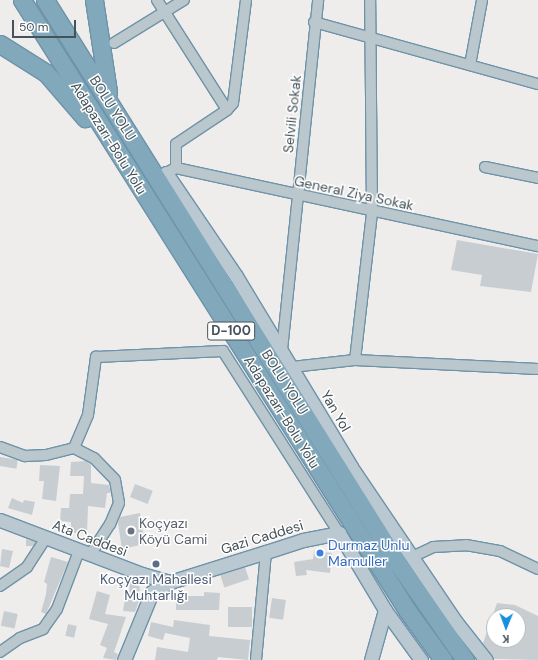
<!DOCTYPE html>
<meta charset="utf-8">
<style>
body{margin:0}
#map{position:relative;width:538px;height:660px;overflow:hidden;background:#efecec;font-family:"DM Sans",sans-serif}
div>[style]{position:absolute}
.building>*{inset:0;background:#c8cdd1;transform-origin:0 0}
.roads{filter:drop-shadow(1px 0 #6e93a8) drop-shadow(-1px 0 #6e93a8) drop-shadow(0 1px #6e93a8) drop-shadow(0 -1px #6e93a8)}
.street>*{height:10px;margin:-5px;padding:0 5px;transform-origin:5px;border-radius:5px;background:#bac7cc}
.secondary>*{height:13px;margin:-6.5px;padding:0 6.5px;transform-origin:6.5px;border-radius:6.5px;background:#b9c8d1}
.highway>*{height:17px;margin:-8.5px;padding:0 8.5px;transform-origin:8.5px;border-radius:8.5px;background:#82a8bc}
.dots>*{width:11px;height:11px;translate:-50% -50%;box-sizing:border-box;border:2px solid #fff;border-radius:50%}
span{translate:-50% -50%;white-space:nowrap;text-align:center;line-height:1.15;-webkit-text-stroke:3px #fff;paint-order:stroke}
.shield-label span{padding:1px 3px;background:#fff;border:1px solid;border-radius:3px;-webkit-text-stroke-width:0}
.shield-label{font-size:13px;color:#445359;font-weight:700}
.street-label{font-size:14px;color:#445359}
.worship-label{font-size:14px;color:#5b616d}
.left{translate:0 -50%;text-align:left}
.shop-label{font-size:14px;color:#366cbe}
.service-label{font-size:14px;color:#4e5e75}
.north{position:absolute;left:486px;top:608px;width:40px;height:40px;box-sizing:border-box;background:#fff;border:1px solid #b4babd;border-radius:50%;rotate:181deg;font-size:11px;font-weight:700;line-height:16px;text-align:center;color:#445359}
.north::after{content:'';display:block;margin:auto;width:14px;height:18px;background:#1690de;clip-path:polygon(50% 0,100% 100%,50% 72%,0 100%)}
.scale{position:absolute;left:12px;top:20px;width:64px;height:18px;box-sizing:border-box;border:2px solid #445359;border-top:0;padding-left:5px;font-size:12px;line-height:14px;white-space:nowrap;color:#445359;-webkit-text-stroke:3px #fff;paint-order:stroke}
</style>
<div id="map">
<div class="building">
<i style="clip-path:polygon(457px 240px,538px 254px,531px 292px,480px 286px,482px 275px,451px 270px)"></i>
<i style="left:0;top:457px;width:18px;height:9px;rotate:9deg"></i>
<i style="clip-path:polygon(86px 461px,91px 465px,91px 483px,109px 485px,111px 493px,107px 493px,105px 508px,88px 506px,87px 533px,71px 533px,71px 522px,60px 521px,61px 508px,69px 508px,70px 494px,83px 494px,84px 476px,70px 476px,71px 462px)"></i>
<i style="clip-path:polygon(40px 465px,60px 466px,56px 501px,42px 499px,44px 481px,39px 481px)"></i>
<i style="left:135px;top:484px;width:19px;height:14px;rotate:21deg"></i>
<i style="clip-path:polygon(12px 498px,23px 503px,24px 500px,35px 502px,32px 515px,8px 508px)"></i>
<i style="clip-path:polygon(140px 513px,145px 544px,122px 549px,118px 523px,120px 517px)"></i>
<i style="clip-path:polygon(26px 539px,36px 542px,33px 546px,26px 546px)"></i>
<i style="clip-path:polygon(2px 549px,13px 551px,9px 568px,0 566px)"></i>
<i style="clip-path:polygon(314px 551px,332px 553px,330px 573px,306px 570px,307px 575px,296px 576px,294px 562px,313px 559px)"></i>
<i style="clip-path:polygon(51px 557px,68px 562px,46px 614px,41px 612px,46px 594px,47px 584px,44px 582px)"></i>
<i style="left:245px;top:567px;width:13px;height:26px;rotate:72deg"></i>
<i style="clip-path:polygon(130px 578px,140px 582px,139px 601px,135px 612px,123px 611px,125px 598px,129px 598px)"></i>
<i style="clip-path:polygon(97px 591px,110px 595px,105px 614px,126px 617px,114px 652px,118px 654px,116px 660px,103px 658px,107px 648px,100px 645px,108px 624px,89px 619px)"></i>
<i style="clip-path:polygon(204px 592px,220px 593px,219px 610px,176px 610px,176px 596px,204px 596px)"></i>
<i style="left:272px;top:598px;width:14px;height:20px;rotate:8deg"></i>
<i style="clip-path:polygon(evenodd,497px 603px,515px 605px,538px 616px,538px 660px,494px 659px,483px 643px,497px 603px,494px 616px,518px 616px,518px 640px,494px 640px,494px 616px)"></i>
<i style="left:228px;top:607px;width:24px;height:20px"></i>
<i style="left:4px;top:611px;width:14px;height:15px;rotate:12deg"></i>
<i style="clip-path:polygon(174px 620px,210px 625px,209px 636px,250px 640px,248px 660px,218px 657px,217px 660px,155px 660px,157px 647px,188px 652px,190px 638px,165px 633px,163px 640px,148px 636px,151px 622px,173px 627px)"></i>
<i style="left:68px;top:624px;width:9px;height:12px;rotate:13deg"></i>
</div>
<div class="roads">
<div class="street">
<i style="left:157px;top:0;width:130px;rotate:57.5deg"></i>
<i style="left:227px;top:110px;width:61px;rotate:146.3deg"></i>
<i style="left:176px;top:144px;width:24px;rotate:90deg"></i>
<i style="left:314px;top:22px;width:232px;rotate:15.5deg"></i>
<i style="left:114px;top:43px;width:82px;rotate:-31.6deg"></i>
<i style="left:470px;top:65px;width:66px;rotate:-79.5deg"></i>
<i style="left:227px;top:110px;width:9px;rotate:-49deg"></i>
<i style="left:233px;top:103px;width:104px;rotate:-82.8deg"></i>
<i style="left:485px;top:167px;width:54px;rotate:11.7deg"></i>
<i style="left:166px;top:173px;width:11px;rotate:-27deg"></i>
<i style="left:176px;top:168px;width:370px;rotate:12.2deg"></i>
<i style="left:282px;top:350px;width:352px;rotate:-84.1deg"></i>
<i style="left:355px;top:360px;width:149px;rotate:-83.4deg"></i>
<i style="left:372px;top:212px;width:212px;rotate:-90.5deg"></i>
<i style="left:292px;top:367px;width:63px;rotate:-6.3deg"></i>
<i style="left:355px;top:360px;width:183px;rotate:2.8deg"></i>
<i style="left:0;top:447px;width:27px;rotate:20deg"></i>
<i style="left:25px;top:456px;width:21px;rotate:-3deg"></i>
<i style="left:46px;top:455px;width:29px;rotate:-14deg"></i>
<i style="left:74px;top:448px;width:22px;rotate:27deg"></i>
<i style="left:94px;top:458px;width:30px;rotate:46deg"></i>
<i style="left:115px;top:480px;width:23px;rotate:80deg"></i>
<i style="left:119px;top:503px;width:23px;rotate:113deg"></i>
<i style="left:110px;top:524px;width:37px;rotate:123deg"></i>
<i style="left:74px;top:448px;width:36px;rotate:-67deg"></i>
<i style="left:88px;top:415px;width:59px;rotate:-82.1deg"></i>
<i style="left:96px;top:357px;width:127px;rotate:-2.7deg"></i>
<i style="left:223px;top:351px;width:216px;rotate:57.5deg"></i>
<i style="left:412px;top:557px;width:23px;rotate:-25deg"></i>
<i style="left:433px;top:547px;width:33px;rotate:-3deg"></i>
<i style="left:466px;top:545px;width:35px;rotate:10deg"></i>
<i style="left:500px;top:551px;width:42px;rotate:25.3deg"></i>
<i style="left:0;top:586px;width:33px;rotate:-35deg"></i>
<i style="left:27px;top:567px;width:35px;rotate:-57deg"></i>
<i style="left:0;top:652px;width:24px;rotate:-35deg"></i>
<i style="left:20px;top:638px;width:25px;rotate:-21deg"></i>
<i style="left:43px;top:629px;width:24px;rotate:-55deg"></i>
<i style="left:57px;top:609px;width:62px;rotate:-69.2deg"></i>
<i style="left:256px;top:660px;width:108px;rotate:-84.7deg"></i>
</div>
<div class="secondary">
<i style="left:166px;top:173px;width:125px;rotate:55.8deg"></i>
<i style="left:236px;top:276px;width:223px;rotate:58.9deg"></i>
<i style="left:351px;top:467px;width:187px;rotate:55.9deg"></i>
<i style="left:456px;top:622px;width:48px;rotate:51.7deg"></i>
<i style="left:0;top:520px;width:152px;rotate:20.8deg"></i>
<i style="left:142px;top:574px;width:29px;rotate:16deg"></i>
<i style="left:124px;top:660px;width:74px;rotate:-67.6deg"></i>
<i style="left:152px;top:592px;width:21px;rotate:-29deg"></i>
<i style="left:170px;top:582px;width:101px;rotate:-17.4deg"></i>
<i style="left:266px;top:552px;width:39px;rotate:-18deg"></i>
<i style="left:303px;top:540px;width:37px;rotate:-11deg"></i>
<i style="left:339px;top:533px;width:90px;rotate:59.1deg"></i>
<i style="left:385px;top:610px;width:62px;rotate:54.2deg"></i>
<i style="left:371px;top:660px;width:52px;rotate:-74.4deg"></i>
</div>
<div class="highway">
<i style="left:22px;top:0;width:721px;rotate:57.74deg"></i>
<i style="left:407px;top:610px;width:62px;rotate:54.2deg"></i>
<i style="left:45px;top:0;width:665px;rotate:57.96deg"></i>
<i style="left:398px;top:564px;width:117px;rotate:55.1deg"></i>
<i style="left:94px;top:0;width:93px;rotate:81.3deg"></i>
<i style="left:0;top:44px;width:54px;rotate:32.2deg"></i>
<i style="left:46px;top:73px;width:60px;rotate:49.1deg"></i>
</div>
</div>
<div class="dots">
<i style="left:131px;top:531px;background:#6b7280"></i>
<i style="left:320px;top:553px;background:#3f7fe0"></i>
<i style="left:156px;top:564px;background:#5c6f8a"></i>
</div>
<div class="shield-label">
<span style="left:231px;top:331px">D-100</span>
</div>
<div class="street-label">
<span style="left:113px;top:108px;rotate:58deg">BOLU YOLU</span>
<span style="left:292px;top:114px;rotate:-84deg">Selvili Sokak</span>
<span style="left:109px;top:138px;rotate:58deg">Adapazarı-Bolu Yolu</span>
<span style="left:354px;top:193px;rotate:12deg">General Ziya Sokak</span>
<span style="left:285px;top:382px;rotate:58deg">BOLU YOLU</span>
<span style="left:336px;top:411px;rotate:60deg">Yan Yol</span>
<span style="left:282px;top:412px;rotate:58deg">Adapazarı-Bolu Yolu</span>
<span style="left:262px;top:537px;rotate:-17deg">Gazi Caddesi</span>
<span style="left:90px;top:538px;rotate:21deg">Ata Caddesi</span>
</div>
<div class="worship-label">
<span class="left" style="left:139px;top:531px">Koçyazı<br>Köyü Cami</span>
</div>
<div class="shop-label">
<span class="left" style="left:328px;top:553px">Durmaz Unlu<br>Mamuller</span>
</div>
<div class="service-label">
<span style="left:156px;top:587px">Koçyazı Mahallesi<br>Muhtarlığı</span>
</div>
<div class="north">K</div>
<div class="scale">50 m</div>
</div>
